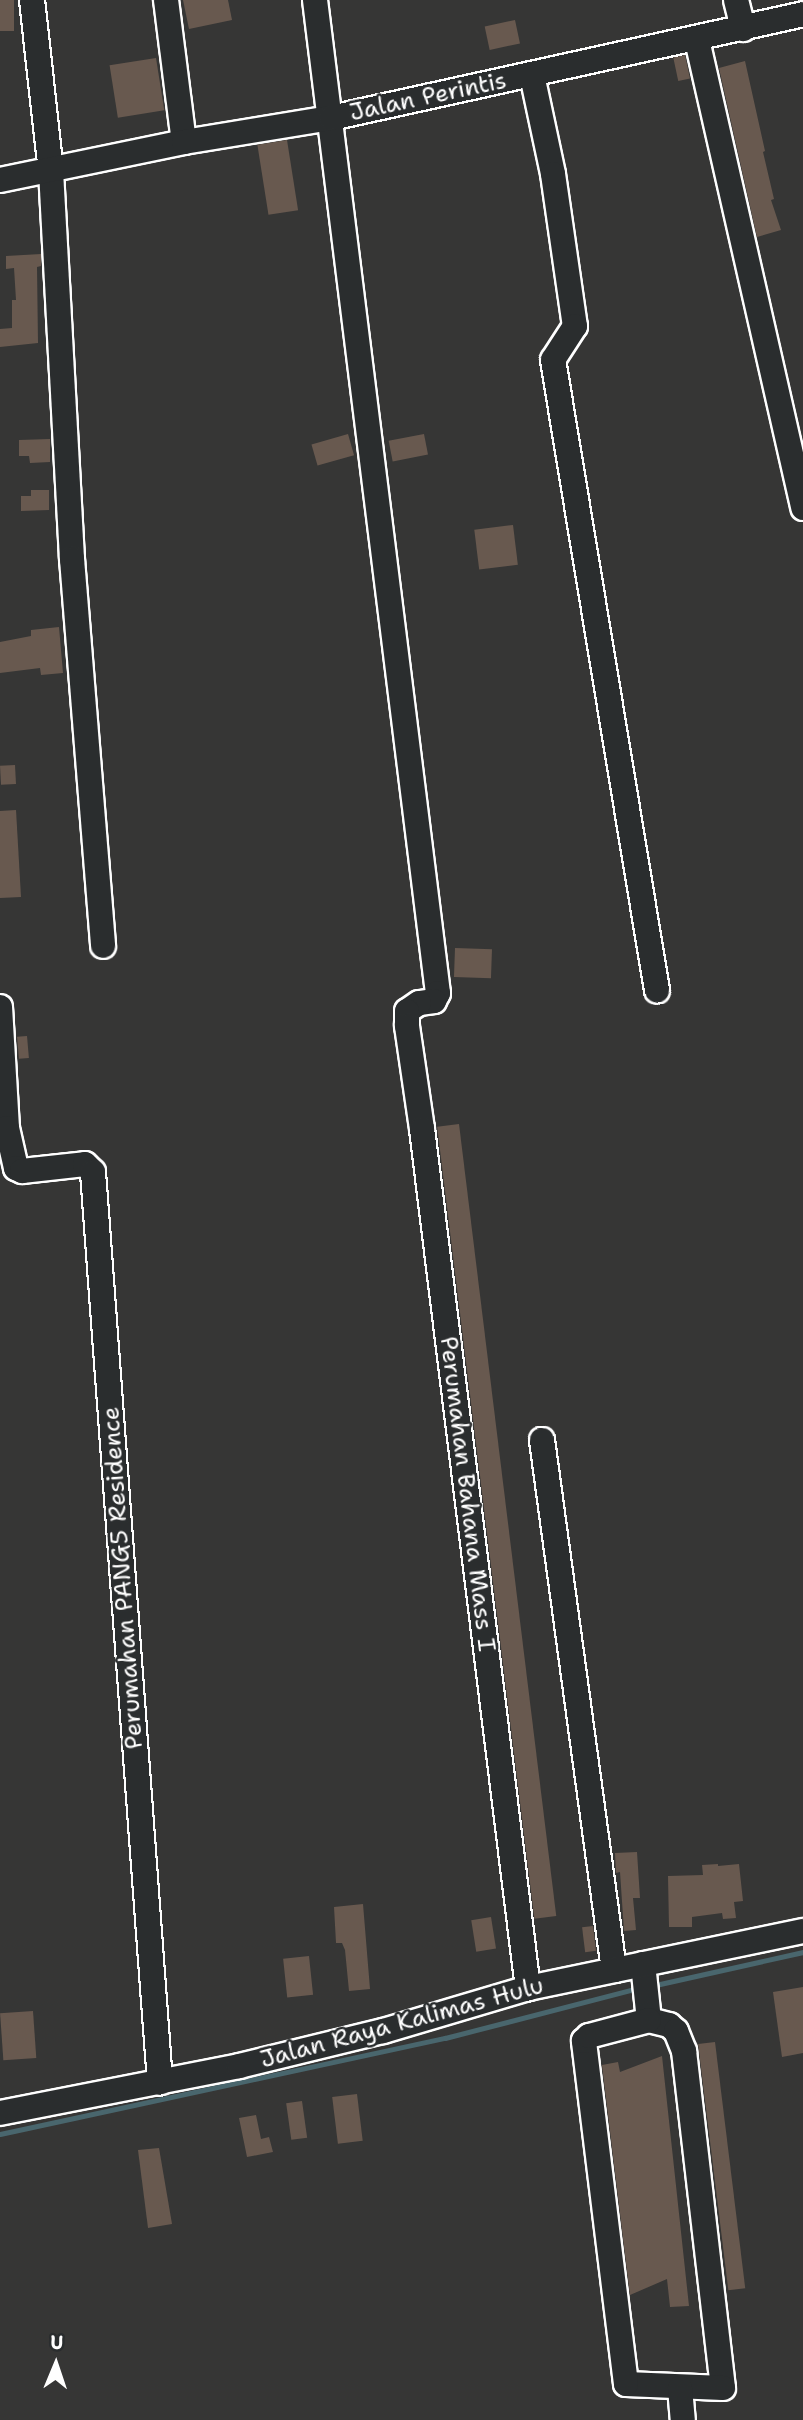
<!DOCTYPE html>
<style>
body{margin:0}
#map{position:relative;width:803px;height:2420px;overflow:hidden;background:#363635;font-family:"Shantell Sans",sans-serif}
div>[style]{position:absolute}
.stream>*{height:5px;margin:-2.5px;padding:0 2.5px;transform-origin:2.5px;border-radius:2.5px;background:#49666d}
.building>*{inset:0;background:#68594f;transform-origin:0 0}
.roads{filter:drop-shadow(2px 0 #fff) drop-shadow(-2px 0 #fff) drop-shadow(0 2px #fff) drop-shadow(0 -2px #fff)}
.minor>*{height:24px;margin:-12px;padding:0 12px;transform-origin:12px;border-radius:12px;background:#2a2d2e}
span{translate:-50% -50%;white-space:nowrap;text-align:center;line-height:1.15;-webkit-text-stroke:5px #2a2d2e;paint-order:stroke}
.street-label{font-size:24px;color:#fff}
.north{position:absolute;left:21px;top:2329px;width:70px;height:70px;-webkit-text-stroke:5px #2a2d2e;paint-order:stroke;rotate:2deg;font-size:19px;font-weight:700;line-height:28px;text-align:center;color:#fff}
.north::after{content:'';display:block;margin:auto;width:24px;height:32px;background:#fff;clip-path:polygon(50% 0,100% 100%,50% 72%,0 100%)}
</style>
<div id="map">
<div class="stream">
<i style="left:651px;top:1986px;width:156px;rotate:-12.6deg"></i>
<i style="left:0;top:2134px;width:455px;rotate:-12.2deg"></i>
<i style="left:445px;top:2038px;width:199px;rotate:-14.5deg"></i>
</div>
<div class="building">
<i style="left:0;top:0;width:14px;height:31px"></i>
<i style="clip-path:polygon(183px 0,228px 0,232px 20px,189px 29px)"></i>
<i style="left:515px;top:20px;width:24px;height:31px;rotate:78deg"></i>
<i style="left:685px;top:55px;width:24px;height:12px;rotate:78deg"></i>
<i style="left:156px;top:58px;width:53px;height:47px;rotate:81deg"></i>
<i style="clip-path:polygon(745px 61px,765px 151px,763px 152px,774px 199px,771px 200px,781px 230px,757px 237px,719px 68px)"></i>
<i style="left:287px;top:140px;width:71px;height:30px;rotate:81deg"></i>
<i style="clip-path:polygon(41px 254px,41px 266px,37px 267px,38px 343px,0 347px,0 329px,12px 328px,12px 300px,16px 300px,14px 268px,6px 269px,6px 256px)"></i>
<i style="left:348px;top:434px;width:22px;height:38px;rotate:74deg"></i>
<i style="left:424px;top:434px;width:21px;height:36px;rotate:79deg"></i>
<i style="clip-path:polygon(50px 439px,50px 462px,30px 463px,29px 456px,19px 456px,19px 440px)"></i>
<i style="clip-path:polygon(31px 490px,49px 490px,49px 510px,21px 511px,21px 496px,31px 496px)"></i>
<i style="left:513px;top:525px;width:40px;height:39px;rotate:83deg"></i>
<i style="clip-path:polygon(59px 627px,63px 673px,41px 675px,40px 668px,0 673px,0 642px,31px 636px,31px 630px)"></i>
<i style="left:15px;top:765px;width:19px;height:15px;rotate:87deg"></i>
<i style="clip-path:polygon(16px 810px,21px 897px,0 898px,0 811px)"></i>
<i style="left:455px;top:948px;width:37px;height:29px;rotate:2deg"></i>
<i style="left:27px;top:1036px;width:22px;height:10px;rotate:85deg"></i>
<i style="left:459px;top:1124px;width:798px;height:22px;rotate:83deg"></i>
<i style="clip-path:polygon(637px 1852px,640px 1898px,633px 1898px,636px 1930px,624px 1931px,620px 1872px,616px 1873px,615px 1853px)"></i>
<i style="clip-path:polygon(718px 1864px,718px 1866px,739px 1864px,743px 1901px,734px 1902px,736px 1918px,723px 1919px,722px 1913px,692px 1917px,692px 1927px,669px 1927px,668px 1876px,703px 1875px,702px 1865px)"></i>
<i style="clip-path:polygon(363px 1904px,370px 1989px,349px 1991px,345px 1950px,342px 1943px,336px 1943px,334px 1907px)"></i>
<i style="left:491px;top:1917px;width:32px;height:20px;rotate:81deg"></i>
<i style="left:593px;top:1926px;width:25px;height:11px;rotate:83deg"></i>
<i style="left:309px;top:1956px;width:39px;height:26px;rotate:84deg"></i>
<i style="clip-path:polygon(803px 1987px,803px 2053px,782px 2057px,773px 1992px)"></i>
<i style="left:33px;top:2011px;width:47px;height:33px;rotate:86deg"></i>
<i style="left:715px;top:2042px;width:248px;height:17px;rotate:83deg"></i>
<i style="clip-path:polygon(662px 2056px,689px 2306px,670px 2307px,667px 2279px,630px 2295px,602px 2065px,618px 2062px,620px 2072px)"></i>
<i style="left:357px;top:2094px;width:47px;height:25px;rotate:83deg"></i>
<i style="left:302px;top:2101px;width:37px;height:16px;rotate:82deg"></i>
<i style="clip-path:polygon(256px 2115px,261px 2139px,269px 2137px,273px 2152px,247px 2157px,239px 2118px)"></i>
<i style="clip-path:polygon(159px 2148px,172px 2224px,148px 2228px,138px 2150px)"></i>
</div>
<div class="roads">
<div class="minor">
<i style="left:32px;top:0;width:172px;rotate:83.7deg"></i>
<i style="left:51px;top:171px;width:389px;rotate:86.9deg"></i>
<i style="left:72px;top:559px;width:388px;rotate:85.4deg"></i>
<i style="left:166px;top:0;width:143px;rotate:82.8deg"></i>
<i style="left:315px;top:0;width:1001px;rotate:82.94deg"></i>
<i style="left:438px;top:993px;width:9px;rotate:117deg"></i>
<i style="left:434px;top:1001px;width:15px;rotate:172deg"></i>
<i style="left:419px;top:1003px;width:14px;rotate:146deg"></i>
<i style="left:407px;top:1011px;width:15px;rotate:90deg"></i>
<i style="left:407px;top:1026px;width:104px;rotate:81.7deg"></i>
<i style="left:422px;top:1129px;width:866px;rotate:82.97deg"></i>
<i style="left:736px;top:0;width:30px;rotate:76deg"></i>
<i style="left:697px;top:40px;width:480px;rotate:77.2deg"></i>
<i style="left:532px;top:75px;width:101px;rotate:78deg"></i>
<i style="left:553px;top:174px;width:154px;rotate:81.8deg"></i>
<i style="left:575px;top:326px;width:40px;rotate:122.9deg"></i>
<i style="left:553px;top:360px;width:639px;rotate:80.63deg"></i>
<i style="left:0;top:180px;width:188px;rotate:-11.7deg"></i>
<i style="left:184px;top:142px;width:149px;rotate:-9.3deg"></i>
<i style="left:331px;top:118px;width:483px;rotate:-12.4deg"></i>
<i style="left:0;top:1007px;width:121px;rotate:86.7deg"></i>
<i style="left:7px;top:1128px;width:41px;rotate:77.3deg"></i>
<i style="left:16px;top:1168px;width:7px;rotate:27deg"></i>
<i style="left:22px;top:1171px;width:63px;rotate:-6.3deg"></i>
<i style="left:85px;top:1164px;width:11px;rotate:45deg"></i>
<i style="left:93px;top:1172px;width:913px;rotate:85.79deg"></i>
<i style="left:542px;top:1440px;width:535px;rotate:82.26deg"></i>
<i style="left:643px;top:1964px;width:56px;rotate:83.9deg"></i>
<i style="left:649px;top:2020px;width:21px;rotate:14deg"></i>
<i style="left:669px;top:2025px;width:9px;rotate:41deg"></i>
<i style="left:676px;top:2031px;width:22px;rotate:68deg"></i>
<i style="left:684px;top:2051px;width:339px;rotate:83.4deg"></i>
<i style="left:723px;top:2388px;width:97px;rotate:-177.6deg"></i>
<i style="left:626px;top:2384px;width:346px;rotate:-97deg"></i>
<i style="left:584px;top:2041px;width:7px;rotate:-45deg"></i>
<i style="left:589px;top:2036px;width:62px;rotate:-14.9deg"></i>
<i style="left:0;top:2113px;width:244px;rotate:-11.1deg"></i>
<i style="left:239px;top:2066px;width:148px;rotate:-13.7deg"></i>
<i style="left:383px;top:2031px;width:151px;rotate:-16.5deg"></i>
<i style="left:528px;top:1988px;width:281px;rotate:-11.7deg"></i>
<i style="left:680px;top:2388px;width:32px;rotate:85deg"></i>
</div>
</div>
<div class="street-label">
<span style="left:428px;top:97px;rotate:-12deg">Jalan Perintis</span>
<span style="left:467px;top:1494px;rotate:83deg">Perumahan Bahana Mass I</span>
<span style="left:123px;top:1578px;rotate:-94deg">Perumahan PANG5 Residence</span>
<span style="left:402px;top:2023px;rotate:-15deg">Jalan Raya Kalimas Hulu</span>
</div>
<div class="north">U</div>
</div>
